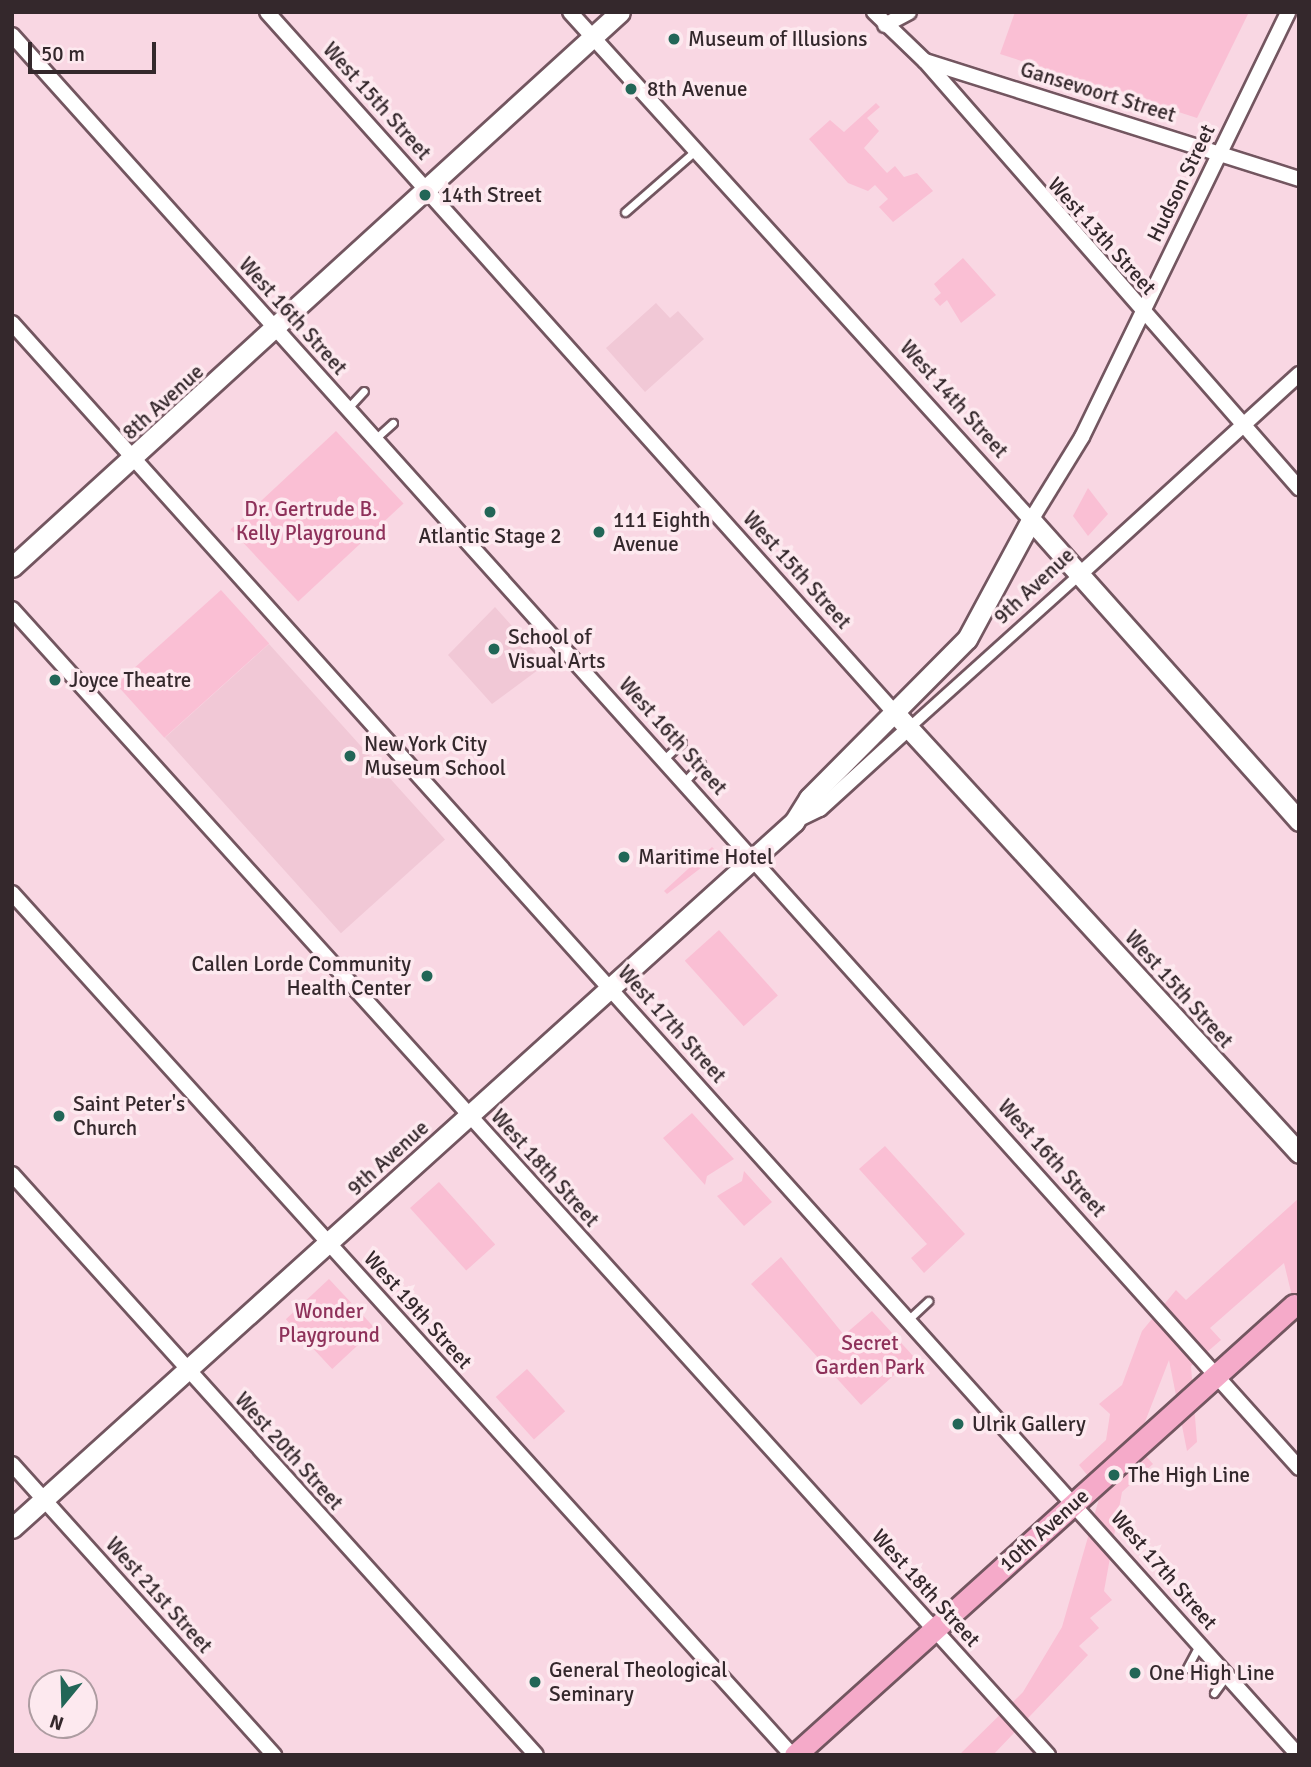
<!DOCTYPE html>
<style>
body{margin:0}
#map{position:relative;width:1311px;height:1767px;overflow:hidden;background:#f9d7e3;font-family:Signika,sans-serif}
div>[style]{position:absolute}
.built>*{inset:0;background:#f1c8d6;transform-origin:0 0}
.green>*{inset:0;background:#fabfd4;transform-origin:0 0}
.roads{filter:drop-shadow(2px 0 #735660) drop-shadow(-2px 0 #735660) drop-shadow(0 2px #735660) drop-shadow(0 -2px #735660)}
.service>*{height:7px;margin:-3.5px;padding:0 3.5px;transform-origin:3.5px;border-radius:3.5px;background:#fff}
.pedestrian>*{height:10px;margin:-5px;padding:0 5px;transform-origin:5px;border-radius:5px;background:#fff}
.minor>*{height:14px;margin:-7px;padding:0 7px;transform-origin:7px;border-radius:7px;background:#fff}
.secondary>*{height:19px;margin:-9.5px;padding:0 9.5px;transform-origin:9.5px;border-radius:9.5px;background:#fff}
.primary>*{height:21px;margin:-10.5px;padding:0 10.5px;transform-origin:10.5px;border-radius:10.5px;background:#f5aac9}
.dots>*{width:19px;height:19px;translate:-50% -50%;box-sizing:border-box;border:4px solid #fde9ef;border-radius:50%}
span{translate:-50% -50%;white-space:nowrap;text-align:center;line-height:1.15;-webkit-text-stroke:7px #fde9ef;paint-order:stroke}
.poi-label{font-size:21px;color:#34282c}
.left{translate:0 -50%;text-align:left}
.right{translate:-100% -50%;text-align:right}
.street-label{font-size:21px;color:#34282c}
.park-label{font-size:21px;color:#8e315a}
.frame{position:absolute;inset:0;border:14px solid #34282c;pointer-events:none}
.north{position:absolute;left:28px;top:1669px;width:70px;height:70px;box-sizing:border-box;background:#fde9ef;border:2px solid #ad9ca1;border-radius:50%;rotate:199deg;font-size:19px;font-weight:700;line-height:28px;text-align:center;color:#34282c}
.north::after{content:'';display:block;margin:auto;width:24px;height:32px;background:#226657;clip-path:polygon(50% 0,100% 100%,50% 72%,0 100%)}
.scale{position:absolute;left:28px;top:42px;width:128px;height:32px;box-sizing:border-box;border:4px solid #34282c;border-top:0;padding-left:9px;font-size:21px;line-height:24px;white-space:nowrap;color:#34282c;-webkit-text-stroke:5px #fde9ef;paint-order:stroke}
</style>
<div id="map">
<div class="built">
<i style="clip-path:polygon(656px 303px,670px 318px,678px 311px,704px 339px,645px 392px,606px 348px)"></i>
<i style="clip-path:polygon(495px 607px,546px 664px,492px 704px,448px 655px)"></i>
<i style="left:269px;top:644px;width:263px;height:140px;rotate:48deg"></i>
</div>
<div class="green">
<i style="clip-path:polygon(1015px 12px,1249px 12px,1197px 118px,1000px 54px)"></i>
<i style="clip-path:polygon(876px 103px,880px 107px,867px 118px,879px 131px,864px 148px,887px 173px,895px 166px,904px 177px,917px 173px,933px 191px,893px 222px,879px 207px,888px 199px,875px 185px,868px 191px,848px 183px,809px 139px,830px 120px,844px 132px)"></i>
<i style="clip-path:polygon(963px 258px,996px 295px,961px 323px,947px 300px,940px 306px,934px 299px,941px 293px,934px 284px)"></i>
<i style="left:336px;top:431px;width:99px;height:144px;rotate:47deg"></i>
<i style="clip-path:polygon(1088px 488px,1108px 514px,1088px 536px,1073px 516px)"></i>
<i style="left:221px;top:590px;width:72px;height:141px;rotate:48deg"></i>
<i style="clip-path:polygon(712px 847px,719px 854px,667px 894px,664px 891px)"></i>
<i style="left:719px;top:930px;width:88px;height:46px;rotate:48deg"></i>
<i style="clip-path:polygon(692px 1113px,734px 1159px,707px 1176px,705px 1185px,663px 1138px)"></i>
<i style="clip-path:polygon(885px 1146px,965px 1234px,924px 1273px,911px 1258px,927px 1244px,859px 1169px)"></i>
<i style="clip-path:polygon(744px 1171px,772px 1202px,744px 1226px,717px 1196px,742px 1181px)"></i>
<i style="left:439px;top:1182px;width:84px;height:39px;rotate:48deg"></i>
<i style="clip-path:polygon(1299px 1198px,1299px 1325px,1284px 1263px,1210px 1328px,1221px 1340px,1191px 1366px,1197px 1442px,1187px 1451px,1169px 1360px,1136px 1445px,1153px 1464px,1122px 1492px,1104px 1591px,1112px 1600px,1090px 1618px,1099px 1628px,1079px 1646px,1088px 1655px,993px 1755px,959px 1755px,1023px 1692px,1062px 1627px,1101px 1492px,1079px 1465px,1106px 1440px,1110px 1414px,1099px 1404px,1122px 1385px,1142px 1331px,1176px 1290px,1186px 1300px)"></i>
<i style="clip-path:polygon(781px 1257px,844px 1335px,872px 1311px,914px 1357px,861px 1405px,751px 1284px)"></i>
<i style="left:329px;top:1279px;width:68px;height:59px;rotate:47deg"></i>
<i style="left:527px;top:1369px;width:57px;height:42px;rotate:48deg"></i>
</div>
<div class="roads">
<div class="service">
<i style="left:625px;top:212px;width:93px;rotate:-41.1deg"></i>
<i style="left:348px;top:408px;width:23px;rotate:-47deg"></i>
<i style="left:375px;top:439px;width:24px;rotate:-42deg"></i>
<i style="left:665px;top:758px;width:23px;rotate:-43deg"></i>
<i style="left:686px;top:780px;width:22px;rotate:-47deg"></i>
<i style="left:910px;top:1318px;width:25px;rotate:-43deg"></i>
<i style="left:1187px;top:1668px;width:27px;rotate:-62deg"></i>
<i style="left:1214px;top:1693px;width:22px;rotate:-54deg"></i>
</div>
<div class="pedestrian">
<i style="left:909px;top:728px;width:229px;rotate:-42deg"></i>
</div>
<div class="minor">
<i style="left:267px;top:12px;width:938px;rotate:48.15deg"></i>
<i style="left:570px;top:12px;width:686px;rotate:47.78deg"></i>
<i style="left:1031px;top:520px;width:97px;rotate:-58.4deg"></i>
<i style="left:1082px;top:437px;width:472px;rotate:-64.1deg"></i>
<i style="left:874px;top:12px;width:71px;rotate:43.9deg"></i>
<i style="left:925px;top:61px;width:568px;rotate:48.79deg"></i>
<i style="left:885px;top:25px;width:27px;rotate:-28deg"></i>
<i style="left:12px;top:35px;width:1926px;rotate:48.07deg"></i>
<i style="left:925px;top:61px;width:392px;rotate:17.5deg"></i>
<i style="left:12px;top:323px;width:1925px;rotate:48.07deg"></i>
<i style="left:1079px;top:575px;width:298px;rotate:-42.4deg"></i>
<i style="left:12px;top:609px;width:1545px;rotate:47.89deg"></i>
<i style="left:795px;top:821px;width:28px;rotate:-26deg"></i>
<i style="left:820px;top:809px;width:120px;rotate:-42.3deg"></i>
<i style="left:12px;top:893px;width:1163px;rotate:47.86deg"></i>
<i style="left:12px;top:1174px;width:782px;rotate:47.95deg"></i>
<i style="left:12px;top:1464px;width:392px;rotate:48deg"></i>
</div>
<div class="secondary">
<i style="left:12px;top:567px;width:823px;rotate:-42.39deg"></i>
<i style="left:893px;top:711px;width:600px;rotate:47.43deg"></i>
<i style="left:12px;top:1528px;width:1054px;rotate:-42.08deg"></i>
<i style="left:794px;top:822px;width:28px;rotate:-58deg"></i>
<i style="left:809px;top:798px;width:224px;rotate:-45.2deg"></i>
<i style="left:967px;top:639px;width:135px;rotate:-61.7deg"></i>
<i style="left:1031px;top:520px;width:403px;rotate:48.3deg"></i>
</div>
<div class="primary">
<i style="left:795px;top:1755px;width:672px;rotate:-42.04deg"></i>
</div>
</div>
<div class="dots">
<i style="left:674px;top:39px;background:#226657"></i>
<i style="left:631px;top:89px;background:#226657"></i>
<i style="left:425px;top:195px;background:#226657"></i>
<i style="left:490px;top:512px;background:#226657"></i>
<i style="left:599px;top:532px;background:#226657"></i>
<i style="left:494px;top:649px;background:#226657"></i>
<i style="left:55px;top:680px;background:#226657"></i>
<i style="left:350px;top:756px;background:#226657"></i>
<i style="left:624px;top:857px;background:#226657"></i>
<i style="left:427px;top:976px;background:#226657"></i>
<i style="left:59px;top:1116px;background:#226657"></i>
<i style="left:958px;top:1424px;background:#226657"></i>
<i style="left:1114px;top:1475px;background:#226657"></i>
<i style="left:1135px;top:1673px;background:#226657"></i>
<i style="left:535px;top:1682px;background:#226657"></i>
</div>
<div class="poi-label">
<span class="left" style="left:688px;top:39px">Museum of Illusions</span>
<span class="left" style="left:647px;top:89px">8th Avenue</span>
<span class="left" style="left:441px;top:195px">14th Street</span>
<span class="left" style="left:613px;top:532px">111 Eighth<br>Avenue</span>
<span style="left:490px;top:536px">Atlantic Stage 2</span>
<span class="left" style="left:508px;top:649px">School of<br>Visual Arts</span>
<span class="left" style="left:69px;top:680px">Joyce Theatre</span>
<span class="left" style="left:364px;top:756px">New York City<br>Museum School</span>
<span class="left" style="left:638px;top:857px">Maritime Hotel</span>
<span class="right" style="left:411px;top:976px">Callen Lorde Community<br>Health Center</span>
<span class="left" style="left:73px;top:1116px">Saint Peter's<br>Church</span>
<span class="left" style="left:972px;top:1424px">Ulrik Gallery</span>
<span class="left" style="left:1128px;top:1475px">The High Line</span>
<span class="left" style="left:549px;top:1682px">General Theological<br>Seminary</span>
<span class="left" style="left:1149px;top:1673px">One High Line</span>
</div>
<div class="street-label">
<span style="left:1098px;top:92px;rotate:17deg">Gansevoort Street</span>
<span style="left:377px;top:101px;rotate:48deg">West 15th Street</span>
<span style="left:1181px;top:183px;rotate:-64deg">Hudson Street</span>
<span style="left:1102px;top:236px;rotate:48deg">West 13th Street</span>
<span style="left:293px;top:316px;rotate:48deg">West 16th Street</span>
<span style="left:954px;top:399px;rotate:48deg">West 14th Street</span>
<span style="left:163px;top:402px;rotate:-42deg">8th Avenue</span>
<span style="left:797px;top:570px;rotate:48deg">West 15th Street</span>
<span style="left:1034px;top:586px;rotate:-43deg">9th Avenue</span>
<span style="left:673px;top:736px;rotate:48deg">West 16th Street</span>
<span style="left:1179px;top:989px;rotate:48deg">West 15th Street</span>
<span style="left:672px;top:1024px;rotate:48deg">West 17th Street</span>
<span style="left:388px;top:1158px;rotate:-42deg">9th Avenue</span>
<span style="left:1052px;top:1158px;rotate:48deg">West 16th Street</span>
<span style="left:545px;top:1168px;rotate:48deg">West 18th Street</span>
<span style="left:418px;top:1310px;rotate:48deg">West 19th Street</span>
<span style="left:289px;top:1451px;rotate:48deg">West 20th Street</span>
<span style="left:1044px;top:1530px;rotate:-42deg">10th Avenue</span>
<span style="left:1164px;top:1570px;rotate:49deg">West 17th Street</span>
<span style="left:926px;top:1588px;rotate:48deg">West 18th Street</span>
<span style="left:159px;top:1595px;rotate:48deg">West 21st Street</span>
</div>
<div class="park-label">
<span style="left:311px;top:521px">Dr. Gertrude B.<br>Kelly Playground</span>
<span style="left:329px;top:1323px">Wonder<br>Playground</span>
<span style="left:870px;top:1355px">Secret<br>Garden Park</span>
</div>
<div class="frame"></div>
<div class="north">N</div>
<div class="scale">50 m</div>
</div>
